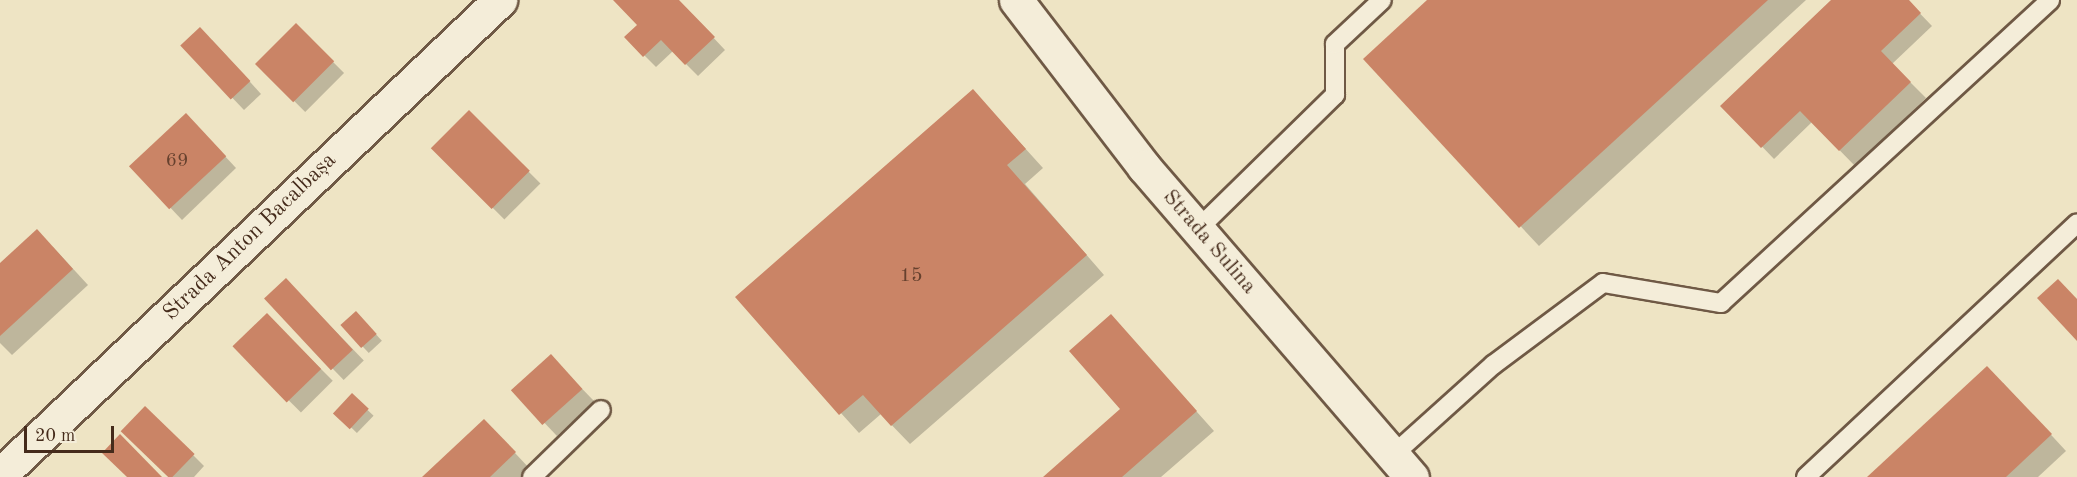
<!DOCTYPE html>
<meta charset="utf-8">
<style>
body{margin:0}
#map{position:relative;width:2077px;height:477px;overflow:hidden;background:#eee4c4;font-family:"Old Standard TT",serif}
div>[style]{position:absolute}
.shadow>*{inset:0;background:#0003;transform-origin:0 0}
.building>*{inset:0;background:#ca8466;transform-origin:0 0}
.roads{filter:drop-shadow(2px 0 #6f5945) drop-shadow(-2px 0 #6f5945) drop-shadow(0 2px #6f5945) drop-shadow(0 -2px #6f5945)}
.service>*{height:18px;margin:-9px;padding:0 9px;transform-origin:9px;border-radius:9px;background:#f4edd9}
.minor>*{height:33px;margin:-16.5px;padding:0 16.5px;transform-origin:16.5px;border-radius:16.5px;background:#f4edd9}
.tertiary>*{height:33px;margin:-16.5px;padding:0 16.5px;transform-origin:16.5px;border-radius:16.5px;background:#f4edd9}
span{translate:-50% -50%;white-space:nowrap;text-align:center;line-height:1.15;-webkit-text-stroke:5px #f4edd9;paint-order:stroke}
.number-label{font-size:20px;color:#66412e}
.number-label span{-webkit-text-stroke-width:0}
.street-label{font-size:22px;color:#452b1b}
.scale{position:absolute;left:24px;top:426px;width:90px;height:27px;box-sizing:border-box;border:3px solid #452b1b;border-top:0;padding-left:8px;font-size:18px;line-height:21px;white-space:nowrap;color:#452b1b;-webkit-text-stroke:4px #f4edd9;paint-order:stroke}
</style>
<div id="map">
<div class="shadow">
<i style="clip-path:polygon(615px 0,678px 0,725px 50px,698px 76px,673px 51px,656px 67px,626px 37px,639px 25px)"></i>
<i style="clip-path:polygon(1429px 0,1806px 0,1539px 246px,1365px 59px)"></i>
<i style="clip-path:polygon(1833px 0,1907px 0,1932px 26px,1892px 64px,1926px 98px,1855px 166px,1812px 122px,1774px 159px,1723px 106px)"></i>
<i style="left:296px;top:25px;width:68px;height:55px;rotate:45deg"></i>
<i style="clip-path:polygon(212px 40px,261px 94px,244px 110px,182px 45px)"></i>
<i style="clip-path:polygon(973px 91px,1043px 168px,1025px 184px,1104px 275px,910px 444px,881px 414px,859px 433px,737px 298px)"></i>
<i style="left:469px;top:112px;width:101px;height:51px;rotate:45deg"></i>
<i style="clip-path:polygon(197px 126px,236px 168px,182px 220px,131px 166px)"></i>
<i style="clip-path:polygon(53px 247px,88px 285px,12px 355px,0 343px,0 265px)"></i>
<i style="left:286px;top:280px;width:112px;height:28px;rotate:46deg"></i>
<i style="left:356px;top:313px;width:38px;height:18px;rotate:47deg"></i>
<i style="left:267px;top:315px;width:93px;height:45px;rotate:45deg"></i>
<i style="clip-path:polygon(1111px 316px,1214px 431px,1161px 477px,1045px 477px,1123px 409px)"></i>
<i style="clip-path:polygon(562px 368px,594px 401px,557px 436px,514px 391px)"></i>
<i style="clip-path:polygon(2003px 383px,2066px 451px,2038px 477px,1869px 477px)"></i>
<i style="left:352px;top:395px;width:30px;height:24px;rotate:44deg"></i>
<i style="clip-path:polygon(146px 408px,204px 466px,194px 477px,170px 477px,123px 431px)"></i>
<i style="clip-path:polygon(500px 437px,530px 469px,522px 477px,424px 477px)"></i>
</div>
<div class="building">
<i style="clip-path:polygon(613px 0,679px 0,715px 37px,685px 65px,661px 40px,643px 57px,624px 37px,637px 25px)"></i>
<i style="clip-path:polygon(1427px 0,1768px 0,1519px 228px,1363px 59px)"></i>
<i style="clip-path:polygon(1831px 0,1909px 0,1921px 13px,1881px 51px,1911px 82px,1839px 151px,1800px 111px,1761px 148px,1720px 106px)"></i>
<i style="left:296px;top:23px;width:54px;height:58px;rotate:45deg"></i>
<i style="left:200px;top:27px;width:74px;height:27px;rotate:47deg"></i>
<i style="clip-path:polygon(973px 89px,1026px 149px,1007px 165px,1087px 255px,891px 426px,863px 395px,839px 415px,735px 297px)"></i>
<i style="left:469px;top:110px;width:86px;height:54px;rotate:45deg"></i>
<i style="left:186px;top:113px;width:59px;height:78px;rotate:47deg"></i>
<i style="clip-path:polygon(37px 229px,73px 269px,0 336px,0 263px)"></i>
<i style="left:286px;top:278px;width:98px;height:30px;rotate:47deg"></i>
<i style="clip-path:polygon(2058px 279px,2077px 299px,2077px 341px,2037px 298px)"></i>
<i style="left:356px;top:311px;width:31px;height:21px;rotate:48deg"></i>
<i style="left:267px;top:313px;width:78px;height:48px;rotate:46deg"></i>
<i style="clip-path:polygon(1111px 314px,1197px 411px,1122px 477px,1043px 477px,1120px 409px,1069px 351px)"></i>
<i style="left:551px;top:354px;width:47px;height:54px;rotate:48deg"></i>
<i style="clip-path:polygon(1987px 366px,2052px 434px,2006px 477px,1867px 477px)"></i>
<i style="left:352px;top:393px;width:23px;height:28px;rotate:43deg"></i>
<i style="left:145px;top:406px;width:69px;height:35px;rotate:44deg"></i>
<i style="clip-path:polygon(484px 419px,516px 452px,490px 477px,422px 477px)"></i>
<i style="clip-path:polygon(120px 434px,162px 477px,127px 477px,102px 453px)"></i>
</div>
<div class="roads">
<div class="service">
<i style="left:1198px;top:229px;width:192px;rotate:-44.4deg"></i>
<i style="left:1335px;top:95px;width:51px;rotate:-90deg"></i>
<i style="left:1335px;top:44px;width:64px;rotate:-43.1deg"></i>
<i style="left:1393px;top:455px;width:135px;rotate:-42deg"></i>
<i style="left:1493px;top:365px;width:137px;rotate:-36.7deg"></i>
<i style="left:1603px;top:283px;width:120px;rotate:9.6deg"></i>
<i style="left:1721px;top:303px;width:447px;rotate:-42.6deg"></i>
<i style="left:532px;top:477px;width:96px;rotate:-44.2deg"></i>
<i style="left:1806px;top:477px;width:371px;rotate:-43.1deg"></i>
</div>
<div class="minor">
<i style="left:0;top:475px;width:690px;rotate:-43.53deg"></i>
</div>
<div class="tertiary">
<i style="left:1016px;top:0;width:210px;rotate:52.5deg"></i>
<i style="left:1144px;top:167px;width:410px;rotate:49.2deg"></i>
</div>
</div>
<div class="number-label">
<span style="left:177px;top:161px">69</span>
<span style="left:911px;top:276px">15</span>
</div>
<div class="street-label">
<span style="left:250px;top:237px;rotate:-44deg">Strada Anton Bacalbașa</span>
<span style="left:1209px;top:242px;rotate:49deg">Strada Sulina</span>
</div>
<div class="scale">20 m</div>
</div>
